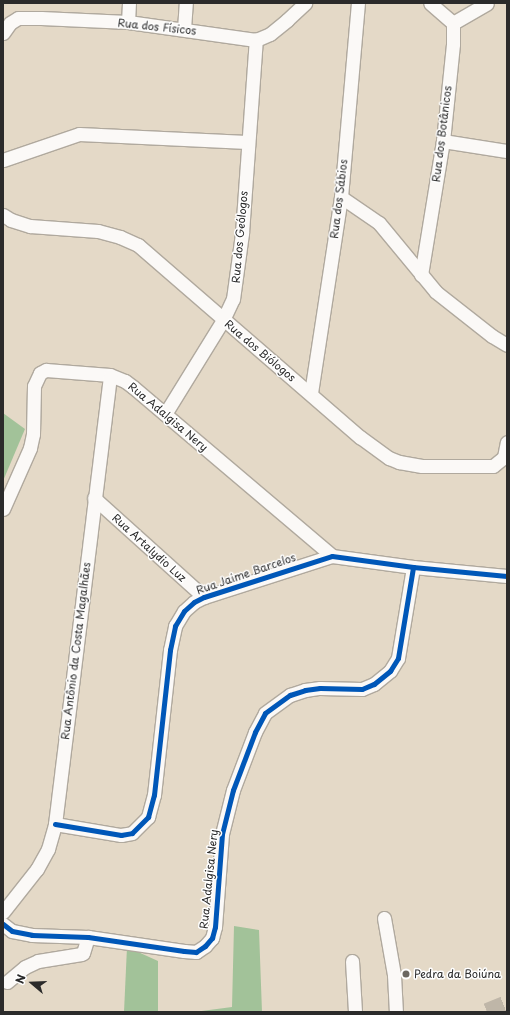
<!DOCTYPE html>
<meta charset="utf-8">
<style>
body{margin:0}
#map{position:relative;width:510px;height:1015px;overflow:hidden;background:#e4d9c7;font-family:"Playpen Sans",sans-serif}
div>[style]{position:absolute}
.forest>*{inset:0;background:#a2c299}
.highway-tunnel>*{height:18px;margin-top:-9px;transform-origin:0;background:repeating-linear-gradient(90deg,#bfb6a8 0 18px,transparent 0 27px)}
.roads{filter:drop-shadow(1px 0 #b0a99e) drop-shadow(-1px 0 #b0a99e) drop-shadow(0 1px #b0a99e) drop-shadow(0 -1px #b0a99e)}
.minor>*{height:13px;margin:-6.5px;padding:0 6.5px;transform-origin:6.5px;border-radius:6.5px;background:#fbf9f7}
.cycleway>*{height:5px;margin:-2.5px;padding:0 2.5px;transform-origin:2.5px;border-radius:2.5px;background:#0057b8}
.dots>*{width:11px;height:11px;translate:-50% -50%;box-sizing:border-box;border:2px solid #fff;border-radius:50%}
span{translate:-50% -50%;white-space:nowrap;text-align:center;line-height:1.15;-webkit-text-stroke:3px #fff;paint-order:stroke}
.street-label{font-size:11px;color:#2b2b2b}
.poi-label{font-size:11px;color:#2b2b2b}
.left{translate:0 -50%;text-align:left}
.frame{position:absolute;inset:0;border:4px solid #2b2b2b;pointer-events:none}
.north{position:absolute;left:12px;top:963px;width:40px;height:40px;-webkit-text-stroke:3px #fff;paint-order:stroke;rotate:289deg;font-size:11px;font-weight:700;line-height:16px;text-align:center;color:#2b2b2b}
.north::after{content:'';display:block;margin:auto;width:14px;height:18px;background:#2b2b2b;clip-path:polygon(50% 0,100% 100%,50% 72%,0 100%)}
</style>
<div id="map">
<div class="forest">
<i style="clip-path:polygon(3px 413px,25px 429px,3px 481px)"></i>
<i style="clip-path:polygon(234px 926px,259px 930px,262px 1012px,194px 1012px,232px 1007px)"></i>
<i style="clip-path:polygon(127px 947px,158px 961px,158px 1012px,124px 1012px)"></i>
</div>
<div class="highway-tunnel">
<i style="left:487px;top:1012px;width:22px;rotate:-22deg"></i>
</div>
<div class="roads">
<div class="minor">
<i style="left:128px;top:22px;width:19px;rotate:-87deg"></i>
<i style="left:453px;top:23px;width:39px;rotate:-30deg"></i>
<i style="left:184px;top:29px;width:26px;rotate:-86deg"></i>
<i style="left:3px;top:33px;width:12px;rotate:-55deg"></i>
<i style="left:10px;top:23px;width:9px;rotate:-32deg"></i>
<i style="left:18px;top:18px;width:23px"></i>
<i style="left:41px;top:18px;width:87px;rotate:2.6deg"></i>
<i style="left:128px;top:22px;width:129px;rotate:8deg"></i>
<i style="left:256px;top:40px;width:15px;rotate:-23deg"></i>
<i style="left:270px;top:34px;width:22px;rotate:-39deg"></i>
<i style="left:287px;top:20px;width:25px;rotate:-43deg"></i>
<i style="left:443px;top:141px;width:65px;rotate:8.9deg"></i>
<i style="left:3px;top:160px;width:80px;rotate:-18.9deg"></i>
<i style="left:79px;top:134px;width:168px;rotate:2.7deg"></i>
<i style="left:341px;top:197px;width:46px;rotate:34.4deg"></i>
<i style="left:379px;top:223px;width:89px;rotate:50.4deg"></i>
<i style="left:436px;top:292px;width:71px;rotate:38.2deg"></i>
<i style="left:492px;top:336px;width:17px;rotate:31deg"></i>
<i style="left:3px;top:215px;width:9px;rotate:32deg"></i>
<i style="left:11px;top:220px;width:20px;rotate:18deg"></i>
<i style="left:30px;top:226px;width:68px;rotate:4.2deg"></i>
<i style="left:98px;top:231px;width:23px;rotate:15deg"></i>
<i style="left:120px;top:237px;width:20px;rotate:24deg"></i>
<i style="left:138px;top:245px;width:294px;rotate:40.9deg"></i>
<i style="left:360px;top:437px;width:36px;rotate:36deg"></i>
<i style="left:389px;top:458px;width:11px;rotate:22deg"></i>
<i style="left:399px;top:462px;width:23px;rotate:10deg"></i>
<i style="left:422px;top:466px;width:71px"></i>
<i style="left:493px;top:466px;width:14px;rotate:-39deg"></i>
<i style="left:504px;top:457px;width:15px;rotate:-79deg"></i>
<i style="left:421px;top:275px;width:136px;rotate:-80.7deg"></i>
<i style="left:443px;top:141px;width:98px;rotate:-84.1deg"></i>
<i style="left:453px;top:44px;width:21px;rotate:-90deg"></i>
<i style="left:453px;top:23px;width:30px;rotate:-139deg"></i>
<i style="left:311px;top:393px;width:198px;rotate:-81.3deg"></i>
<i style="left:341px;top:197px;width:195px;rotate:-85deg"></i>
<i style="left:165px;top:414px;width:110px;rotate:-58.3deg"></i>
<i style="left:223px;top:320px;width:23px;rotate:-65deg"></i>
<i style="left:233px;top:299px;width:67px;rotate:-82.2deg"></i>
<i style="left:242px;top:233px;width:194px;rotate:-85.9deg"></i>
<i style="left:94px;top:498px;width:148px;rotate:42deg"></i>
<i style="left:3px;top:509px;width:67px;rotate:-66.1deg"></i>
<i style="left:30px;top:448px;width:14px;rotate:-78deg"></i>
<i style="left:33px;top:434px;width:48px;rotate:-88.8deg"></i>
<i style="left:34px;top:386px;width:14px;rotate:-65deg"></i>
<i style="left:40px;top:373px;width:7px;rotate:-27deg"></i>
<i style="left:46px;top:370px;width:64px;rotate:4.5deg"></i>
<i style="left:110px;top:375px;width:16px;rotate:22deg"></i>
<i style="left:125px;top:381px;width:10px;rotate:37deg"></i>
<i style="left:133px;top:387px;width:261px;rotate:40.3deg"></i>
<i style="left:55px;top:824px;width:67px;rotate:9.5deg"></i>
<i style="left:121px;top:835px;width:11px;rotate:-10deg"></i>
<i style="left:132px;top:833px;width:23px;rotate:-45deg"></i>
<i style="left:148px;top:817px;width:23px;rotate:-75deg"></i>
<i style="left:154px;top:795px;width:146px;rotate:-83.7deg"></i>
<i style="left:170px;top:650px;width:25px;rotate:-78deg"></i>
<i style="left:175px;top:626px;width:17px;rotate:-59deg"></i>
<i style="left:184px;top:611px;width:13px;rotate:-42deg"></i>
<i style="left:194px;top:602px;width:11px;rotate:-27deg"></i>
<i style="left:204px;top:597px;width:134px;rotate:-17.8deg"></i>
<i style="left:332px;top:556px;width:82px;rotate:7.7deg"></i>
<i style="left:413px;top:567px;width:94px;rotate:5.5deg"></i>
<i style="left:3px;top:912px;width:55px;rotate:-51.7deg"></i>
<i style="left:37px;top:869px;width:23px;rotate:-61deg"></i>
<i style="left:48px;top:849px;width:26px;rotate:-74deg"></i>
<i style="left:55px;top:824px;width:452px;rotate:-83deg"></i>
<i style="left:384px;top:918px;width:58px;rotate:80deg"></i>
<i style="left:394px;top:975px;width:37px;rotate:87deg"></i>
<i style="left:3px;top:924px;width:11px;rotate:38deg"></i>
<i style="left:12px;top:931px;width:20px;rotate:11deg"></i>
<i style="left:32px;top:935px;width:56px;rotate:2deg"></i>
<i style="left:88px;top:937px;width:97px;rotate:8.3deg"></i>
<i style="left:184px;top:951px;width:12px;rotate:5deg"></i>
<i style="left:196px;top:952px;width:11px;rotate:-34deg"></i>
<i style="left:205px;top:946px;width:11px;rotate:-49deg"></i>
<i style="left:212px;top:938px;width:11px;rotate:-75deg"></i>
<i style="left:215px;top:927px;width:93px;rotate:-85.7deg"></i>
<i style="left:222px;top:834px;width:45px;rotate:-76deg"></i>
<i style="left:233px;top:790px;width:62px;rotate:-69.2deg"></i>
<i style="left:255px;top:732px;width:21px;rotate:-62deg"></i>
<i style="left:265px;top:713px;width:31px;rotate:-36deg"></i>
<i style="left:290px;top:695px;width:16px;rotate:-18deg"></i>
<i style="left:305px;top:690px;width:15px;rotate:-8deg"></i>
<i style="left:320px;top:688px;width:42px;rotate:1.4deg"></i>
<i style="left:362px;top:689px;width:13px;rotate:-23deg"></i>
<i style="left:374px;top:684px;width:21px;rotate:-39deg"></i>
<i style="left:390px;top:671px;width:15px;rotate:-58deg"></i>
<i style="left:398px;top:658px;width:92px;rotate:-80.6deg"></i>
<i style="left:352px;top:961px;width:51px;rotate:86.6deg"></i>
<i style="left:7px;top:982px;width:23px;rotate:-40deg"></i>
<i style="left:25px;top:967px;width:14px;rotate:-25deg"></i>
<i style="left:38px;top:961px;width:44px;rotate:-9.2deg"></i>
<i style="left:81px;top:954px;width:2px;rotate:-27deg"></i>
<i style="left:83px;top:953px;width:17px;rotate:-73deg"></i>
</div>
</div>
<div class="cycleway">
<i style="left:55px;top:824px;width:67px;rotate:9.5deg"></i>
<i style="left:121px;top:835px;width:11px;rotate:-10deg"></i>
<i style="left:132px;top:833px;width:23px;rotate:-45deg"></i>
<i style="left:148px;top:817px;width:23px;rotate:-75deg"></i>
<i style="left:154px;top:795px;width:146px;rotate:-83.7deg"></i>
<i style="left:170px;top:650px;width:25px;rotate:-78deg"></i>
<i style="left:175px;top:626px;width:17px;rotate:-59deg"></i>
<i style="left:184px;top:611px;width:13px;rotate:-42deg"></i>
<i style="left:194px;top:602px;width:11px;rotate:-27deg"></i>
<i style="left:204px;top:597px;width:134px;rotate:-17.8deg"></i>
<i style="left:332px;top:556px;width:82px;rotate:7.7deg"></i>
<i style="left:413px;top:567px;width:94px;rotate:5.5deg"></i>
<i style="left:3px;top:924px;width:11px;rotate:38deg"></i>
<i style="left:12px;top:931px;width:20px;rotate:11deg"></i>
<i style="left:32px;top:935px;width:56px;rotate:2deg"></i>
<i style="left:88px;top:937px;width:97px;rotate:8.3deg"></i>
<i style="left:184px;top:951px;width:12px;rotate:5deg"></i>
<i style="left:196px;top:952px;width:11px;rotate:-34deg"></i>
<i style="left:205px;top:946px;width:11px;rotate:-49deg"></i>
<i style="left:212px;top:938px;width:11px;rotate:-75deg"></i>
<i style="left:215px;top:927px;width:93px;rotate:-85.7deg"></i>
<i style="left:222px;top:834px;width:45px;rotate:-76deg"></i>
<i style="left:233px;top:790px;width:62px;rotate:-69.2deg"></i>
<i style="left:255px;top:732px;width:21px;rotate:-62deg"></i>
<i style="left:265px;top:713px;width:31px;rotate:-36deg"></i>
<i style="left:290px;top:695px;width:16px;rotate:-18deg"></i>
<i style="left:305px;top:690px;width:15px;rotate:-8deg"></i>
<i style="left:320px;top:688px;width:42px;rotate:1.4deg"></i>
<i style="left:362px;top:689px;width:13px;rotate:-23deg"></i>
<i style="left:374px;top:684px;width:21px;rotate:-39deg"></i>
<i style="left:390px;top:671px;width:15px;rotate:-58deg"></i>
<i style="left:398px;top:658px;width:92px;rotate:-80.6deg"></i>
</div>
<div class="dots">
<i style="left:406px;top:974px;background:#6c6862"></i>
</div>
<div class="street-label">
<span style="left:157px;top:27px;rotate:6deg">Rua dos Físicos</span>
<span style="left:442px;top:134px;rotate:-83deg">Rua dos Botânicos</span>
<span style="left:339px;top:199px;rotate:-83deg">Rua dos Sábios</span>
<span style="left:240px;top:237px;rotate:-85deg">Rua dos Geólogos</span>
<span style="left:260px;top:351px;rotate:40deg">Rua dos Biólogos</span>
<span style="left:168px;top:417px;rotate:40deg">Rua Adalgisa Nery</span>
<span style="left:149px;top:548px;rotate:42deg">Rua Artalydio Luz</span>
<span style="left:246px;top:574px;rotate:-19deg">Rua Jaime Barcelos</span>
<span style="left:76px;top:651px;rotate:-83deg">Rua Antônio da Costa Magalhães</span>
<span style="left:209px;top:879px;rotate:-84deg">Rua Adalgisa Nery</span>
</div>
<div class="poi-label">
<span class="left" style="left:414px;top:974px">Pedra da Boiúna</span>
</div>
<div class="frame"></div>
<div class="north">N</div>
</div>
